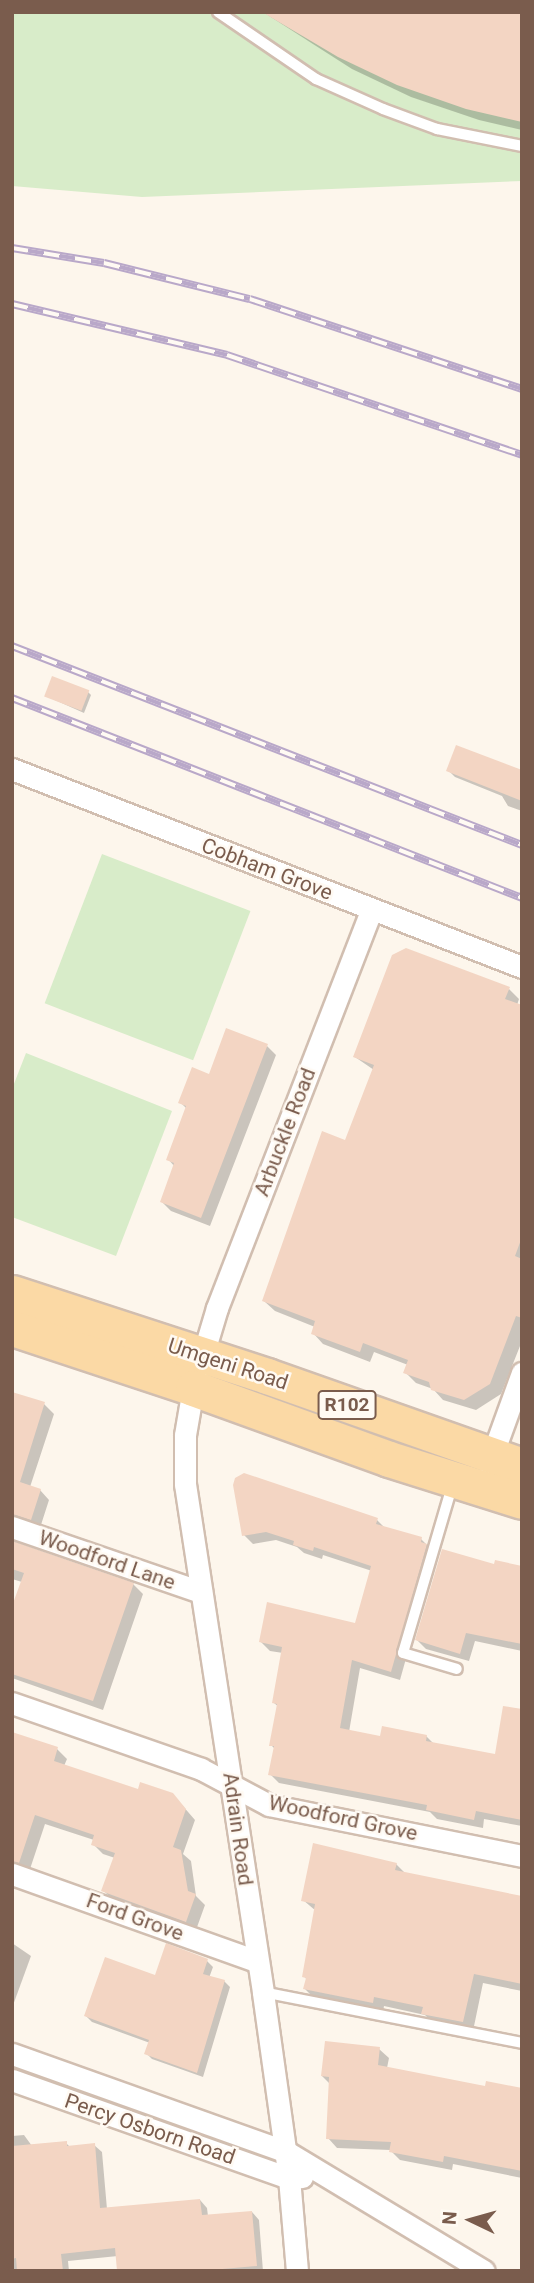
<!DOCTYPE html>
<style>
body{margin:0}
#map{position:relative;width:534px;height:2283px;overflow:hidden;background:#fdf6ec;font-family:Roboto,sans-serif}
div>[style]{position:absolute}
.green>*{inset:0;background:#d8ecc9;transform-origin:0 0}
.shadow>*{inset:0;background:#0003}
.building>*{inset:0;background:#f3d5c3;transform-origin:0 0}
.roads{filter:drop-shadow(2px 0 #d1beb0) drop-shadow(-2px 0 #d1beb0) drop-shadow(0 2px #d1beb0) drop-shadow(0 -2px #d1beb0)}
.service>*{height:10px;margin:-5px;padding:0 5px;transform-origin:5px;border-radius:5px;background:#fff}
.minor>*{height:21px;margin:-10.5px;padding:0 10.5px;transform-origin:10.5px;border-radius:10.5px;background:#fff}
.primary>*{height:35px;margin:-17.5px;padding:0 17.5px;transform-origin:17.5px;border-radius:17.5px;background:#fbd9a5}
.rail>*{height:8px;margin-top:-4px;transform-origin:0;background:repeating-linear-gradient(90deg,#fffaf3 0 16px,#b9a8c9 0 32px);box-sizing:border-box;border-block:2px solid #b9a8c9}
span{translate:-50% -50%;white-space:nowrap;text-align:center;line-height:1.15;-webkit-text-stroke:5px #fffaf3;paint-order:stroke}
.shield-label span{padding:2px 5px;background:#fffaf3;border:2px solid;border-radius:5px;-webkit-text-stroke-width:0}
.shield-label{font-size:19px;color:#7a5c4d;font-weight:700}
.street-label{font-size:21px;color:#7a5c4d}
.frame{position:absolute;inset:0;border:14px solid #7a5c4d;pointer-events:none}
.north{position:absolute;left:436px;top:2185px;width:70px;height:70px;-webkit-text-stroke:5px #fffaf3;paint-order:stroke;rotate:275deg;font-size:19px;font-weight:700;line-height:28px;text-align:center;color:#7a5c4d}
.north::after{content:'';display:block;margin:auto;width:24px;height:32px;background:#7a5c4d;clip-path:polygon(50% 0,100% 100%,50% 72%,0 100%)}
</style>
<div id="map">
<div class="green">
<i style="clip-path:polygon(12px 12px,522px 12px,522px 181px,142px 197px,12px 186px)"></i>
<i style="left:102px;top:854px;width:159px;height:160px;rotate:21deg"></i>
<i style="clip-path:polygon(26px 1053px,172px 1111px,116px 1256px,12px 1217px,12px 1089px)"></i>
</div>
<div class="shadow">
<i style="clip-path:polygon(263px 12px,522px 12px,522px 130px,479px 120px,411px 97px,352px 69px)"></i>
<i style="clip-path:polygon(88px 692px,91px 695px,84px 713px,46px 696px)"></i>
<i style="clip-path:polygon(448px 770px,522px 772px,522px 811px,508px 806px,502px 796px,455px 777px)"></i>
<i style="clip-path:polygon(509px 989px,519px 999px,517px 1005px,522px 1007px,522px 1341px,501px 1394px,476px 1410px,443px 1400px,433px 1389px,416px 1383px,405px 1372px,408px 1365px,374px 1352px,370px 1362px,323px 1344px,313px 1333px,315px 1327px,275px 1311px,264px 1301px,346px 1142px,374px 1070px,355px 1057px)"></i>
<i style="clip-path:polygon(267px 1046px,276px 1055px,210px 1226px,171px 1211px,162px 1202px,175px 1167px,168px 1159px,187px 1109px,180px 1102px,210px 1076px)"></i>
<i style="clip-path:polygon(12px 1393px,44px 1404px,54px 1414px,30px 1487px,40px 1490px,49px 1500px,40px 1528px,12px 1528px)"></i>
<i style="clip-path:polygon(235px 1485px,377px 1520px,386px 1529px,421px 1539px,430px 1548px,435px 1555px,400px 1680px,360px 1668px,349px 1732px,381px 1738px,426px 1736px,434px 1744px,496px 1756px,522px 1711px,522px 1826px,484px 1819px,483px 1828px,437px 1819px,430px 1812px,279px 1783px,270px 1774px,275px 1749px,271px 1745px,279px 1707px,274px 1703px,283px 1653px,270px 1651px,261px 1642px,356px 1625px,372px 1571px,323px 1555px,322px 1559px,304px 1553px,297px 1547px,276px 1540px,253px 1544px,244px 1535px)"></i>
<i style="clip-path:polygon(12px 1541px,133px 1584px,143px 1594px,103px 1710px,12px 1678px,12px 1612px,22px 1582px,12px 1579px)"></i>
<i style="clip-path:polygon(496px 1567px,522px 1567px,522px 1651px,475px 1641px,469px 1661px,426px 1649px,417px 1640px)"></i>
<i style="clip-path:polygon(12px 1734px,57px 1749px,67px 1759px,64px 1766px,182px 1805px,195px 1820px,183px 1854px,191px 1861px,196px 1896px,205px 1905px,196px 1930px,113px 1900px,103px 1890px,115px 1858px,103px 1854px,93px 1844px,94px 1840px,45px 1824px,29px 1872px,12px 1870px)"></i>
<i style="clip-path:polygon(396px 1864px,406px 1874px,522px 1898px,522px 1991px,483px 1983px,473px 2031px,433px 2023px,425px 2015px,384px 2006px,383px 2012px,315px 1999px,305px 1989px,307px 1980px,304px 1976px,316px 1911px,303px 1900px)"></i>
<i style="clip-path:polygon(12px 1943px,31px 1956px,12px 2008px)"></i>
<i style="clip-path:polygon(167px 1945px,207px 1961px,213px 1967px,209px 1978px,224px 1981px,230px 1987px,203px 2077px,152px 2059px,146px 2053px,150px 2043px,92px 2022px,86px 2016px,156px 1977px)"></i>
<i style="clip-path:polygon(379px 2049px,389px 2058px,387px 2068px,486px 2088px,522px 2090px,522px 2178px,453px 2164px,452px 2170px,400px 2160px,390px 2150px,337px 2148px,328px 2138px,330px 2084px,322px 2076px)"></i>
<i style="clip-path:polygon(24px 2135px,32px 2146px,66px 2143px,70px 2147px,94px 2145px,102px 2152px,107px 2209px,200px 2200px,207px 2208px,208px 2216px,252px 2212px,259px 2220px,263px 2271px,119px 2271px,118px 2256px,68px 2261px,69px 2271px,14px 2271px,12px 2136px)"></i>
</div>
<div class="building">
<i style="clip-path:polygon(262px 12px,522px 12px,522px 122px,466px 109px,397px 85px,338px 57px)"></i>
<i style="left:52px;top:676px;width:40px;height:22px;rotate:21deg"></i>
<i style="clip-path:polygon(456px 745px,522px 770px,522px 801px,446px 771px)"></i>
<i style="clip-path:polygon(406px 948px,510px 987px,505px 999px,522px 1005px,522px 1237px,515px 1256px,522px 1259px,522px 1318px,516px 1316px,490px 1384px,464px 1400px,431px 1390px,429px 1382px,403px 1373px,408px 1360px,363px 1343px,360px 1352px,311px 1334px,315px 1321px,262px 1301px,322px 1131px,345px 1140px,374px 1065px,353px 1057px,392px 955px)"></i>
<i style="clip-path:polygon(226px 1028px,268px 1044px,201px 1218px,160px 1202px,174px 1163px,166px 1160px,186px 1106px,178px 1103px,192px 1067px,209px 1074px)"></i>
<i style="clip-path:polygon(12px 1392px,45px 1402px,20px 1482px,41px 1489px,31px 1520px,12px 1514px)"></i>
<i style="clip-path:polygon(244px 1473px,378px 1518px,376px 1524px,422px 1537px,421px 1542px,427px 1544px,391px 1672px,352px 1660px,340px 1728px,380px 1736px,382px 1726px,427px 1735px,426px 1741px,495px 1754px,503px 1706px,522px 1709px,522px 1820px,476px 1811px,474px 1820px,426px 1810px,427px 1805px,268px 1775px,274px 1746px,269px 1746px,277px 1704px,272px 1703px,282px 1647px,259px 1642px,267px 1602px,355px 1623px,371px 1566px,314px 1547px,313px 1551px,293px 1545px,294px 1541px,266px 1532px,242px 1536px,233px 1485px,235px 1478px)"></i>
<i style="clip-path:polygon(12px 1541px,134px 1583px,93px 1701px,12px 1674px,12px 1606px,24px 1573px,12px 1569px)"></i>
<i style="clip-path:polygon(442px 1549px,494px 1564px,495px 1560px,522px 1566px,522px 1644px,466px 1633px,460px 1654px,415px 1640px)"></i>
<i style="clip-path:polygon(12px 1732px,58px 1747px,54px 1761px,138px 1789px,140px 1782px,173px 1793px,186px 1809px,173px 1847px,181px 1850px,188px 1891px,196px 1894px,186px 1922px,101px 1891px,115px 1853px,91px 1845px,94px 1835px,35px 1815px,19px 1863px,12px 1861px)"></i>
<i style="clip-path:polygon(313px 1843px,397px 1863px,395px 1870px,522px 1896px,522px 1984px,474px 1974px,463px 2022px,421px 2014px,423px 2007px,374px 1997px,373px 2003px,303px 1989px,306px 1978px,302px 1977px,315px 1904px,301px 1901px)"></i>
<i style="clip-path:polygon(166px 1943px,208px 1959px,203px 1974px,225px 1980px,197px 2073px,144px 2054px,149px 2040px,84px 2016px,105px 1957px,155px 1975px)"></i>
<i style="clip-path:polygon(325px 2041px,380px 2047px,378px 2065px,485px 2086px,486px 2081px,522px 2088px,522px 2171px,444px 2156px,443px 2162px,389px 2152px,391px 2142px,326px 2139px,329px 2077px,321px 2076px)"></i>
<i style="clip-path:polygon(67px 2141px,67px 2146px,95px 2143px,100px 2208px,200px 2199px,202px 2215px,252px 2211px,257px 2266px,200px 2271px,117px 2271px,115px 2248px,61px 2254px,63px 2271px,17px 2271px,16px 2258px,12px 2259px,12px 2146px)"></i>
</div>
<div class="roads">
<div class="service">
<i style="left:218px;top:12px;width:119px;rotate:34.4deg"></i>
<i style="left:316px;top:79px;width:73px;rotate:24.1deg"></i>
<i style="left:383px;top:109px;width:58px;rotate:20.3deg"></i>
<i style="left:437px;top:129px;width:87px;rotate:11.3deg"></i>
<i style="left:453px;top:1483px;width:177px;rotate:106.4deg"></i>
<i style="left:403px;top:1653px;width:56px;rotate:16.5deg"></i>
<i style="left:263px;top:1992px;width:264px;rotate:11.1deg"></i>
</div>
<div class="minor">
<i style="left:12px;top:769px;width:547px;rotate:21.22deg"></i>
<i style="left:489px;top:1464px;width:97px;rotate:-70.1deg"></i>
<i style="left:12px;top:1527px;width:200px;rotate:19deg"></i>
<i style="left:12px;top:1703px;width:200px;rotate:19.2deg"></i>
<i style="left:201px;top:1769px;width:77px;rotate:27.9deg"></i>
<i style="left:269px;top:1805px;width:258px;rotate:11.4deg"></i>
<i style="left:12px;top:1874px;width:260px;rotate:19.6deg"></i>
<i style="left:12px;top:2054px;width:290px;rotate:19.6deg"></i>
<i style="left:285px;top:2151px;width:232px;rotate:31.1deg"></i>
<i style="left:12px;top:2080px;width:294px;rotate:19.5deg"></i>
<i style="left:289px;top:2178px;width:13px;rotate:-4deg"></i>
<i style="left:297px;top:2271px;width:93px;rotate:-94.9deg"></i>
<i style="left:289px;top:2178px;width:188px;rotate:-98deg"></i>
<i style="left:263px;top:1992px;width:514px;rotate:-98.73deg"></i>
<i style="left:185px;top:1484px;width:49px;rotate:-90deg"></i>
<i style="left:185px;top:1435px;width:48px;rotate:-80.3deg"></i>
<i style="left:193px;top:1388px;width:84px;rotate:-73.3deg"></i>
<i style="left:217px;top:1308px;width:427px;rotate:-68.8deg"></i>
</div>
<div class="primary">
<i style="left:12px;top:1293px;width:268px;rotate:18deg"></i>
<i style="left:267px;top:1376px;width:270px;rotate:19.4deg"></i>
<i style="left:12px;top:1328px;width:191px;rotate:18.3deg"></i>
<i style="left:193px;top:1388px;width:208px;rotate:19.9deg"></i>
<i style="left:389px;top:1459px;width:139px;rotate:17.5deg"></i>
</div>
</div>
<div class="rail">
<i style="left:12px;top:248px;width:93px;rotate:9.3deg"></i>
<i style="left:104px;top:263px;width:150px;rotate:13.9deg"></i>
<i style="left:250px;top:299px;width:287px;rotate:18.3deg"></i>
<i style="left:12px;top:304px;width:221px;rotate:13.3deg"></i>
<i style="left:227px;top:355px;width:311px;rotate:18.7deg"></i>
<i style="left:12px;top:646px;width:547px;rotate:21.32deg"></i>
<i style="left:12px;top:698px;width:548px;rotate:21.41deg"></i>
</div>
<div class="shield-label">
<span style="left:347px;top:1405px">R102</span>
</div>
<div class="street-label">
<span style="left:267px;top:869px;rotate:21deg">Cobham Grove</span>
<span style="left:285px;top:1132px;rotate:-69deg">Arbuckle Road</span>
<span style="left:228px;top:1364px;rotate:18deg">Umgeni Road</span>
<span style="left:107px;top:1560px;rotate:19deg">Woodford Lane</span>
<span style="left:343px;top:1818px;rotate:12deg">Woodford Grove</span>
<span style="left:238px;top:1829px;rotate:82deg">Adrain Road</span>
<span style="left:135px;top:1917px;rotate:20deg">Ford Grove</span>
<span style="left:150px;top:2129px;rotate:19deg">Percy Osborn Road</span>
</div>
<div class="frame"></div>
<div class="north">N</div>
</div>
